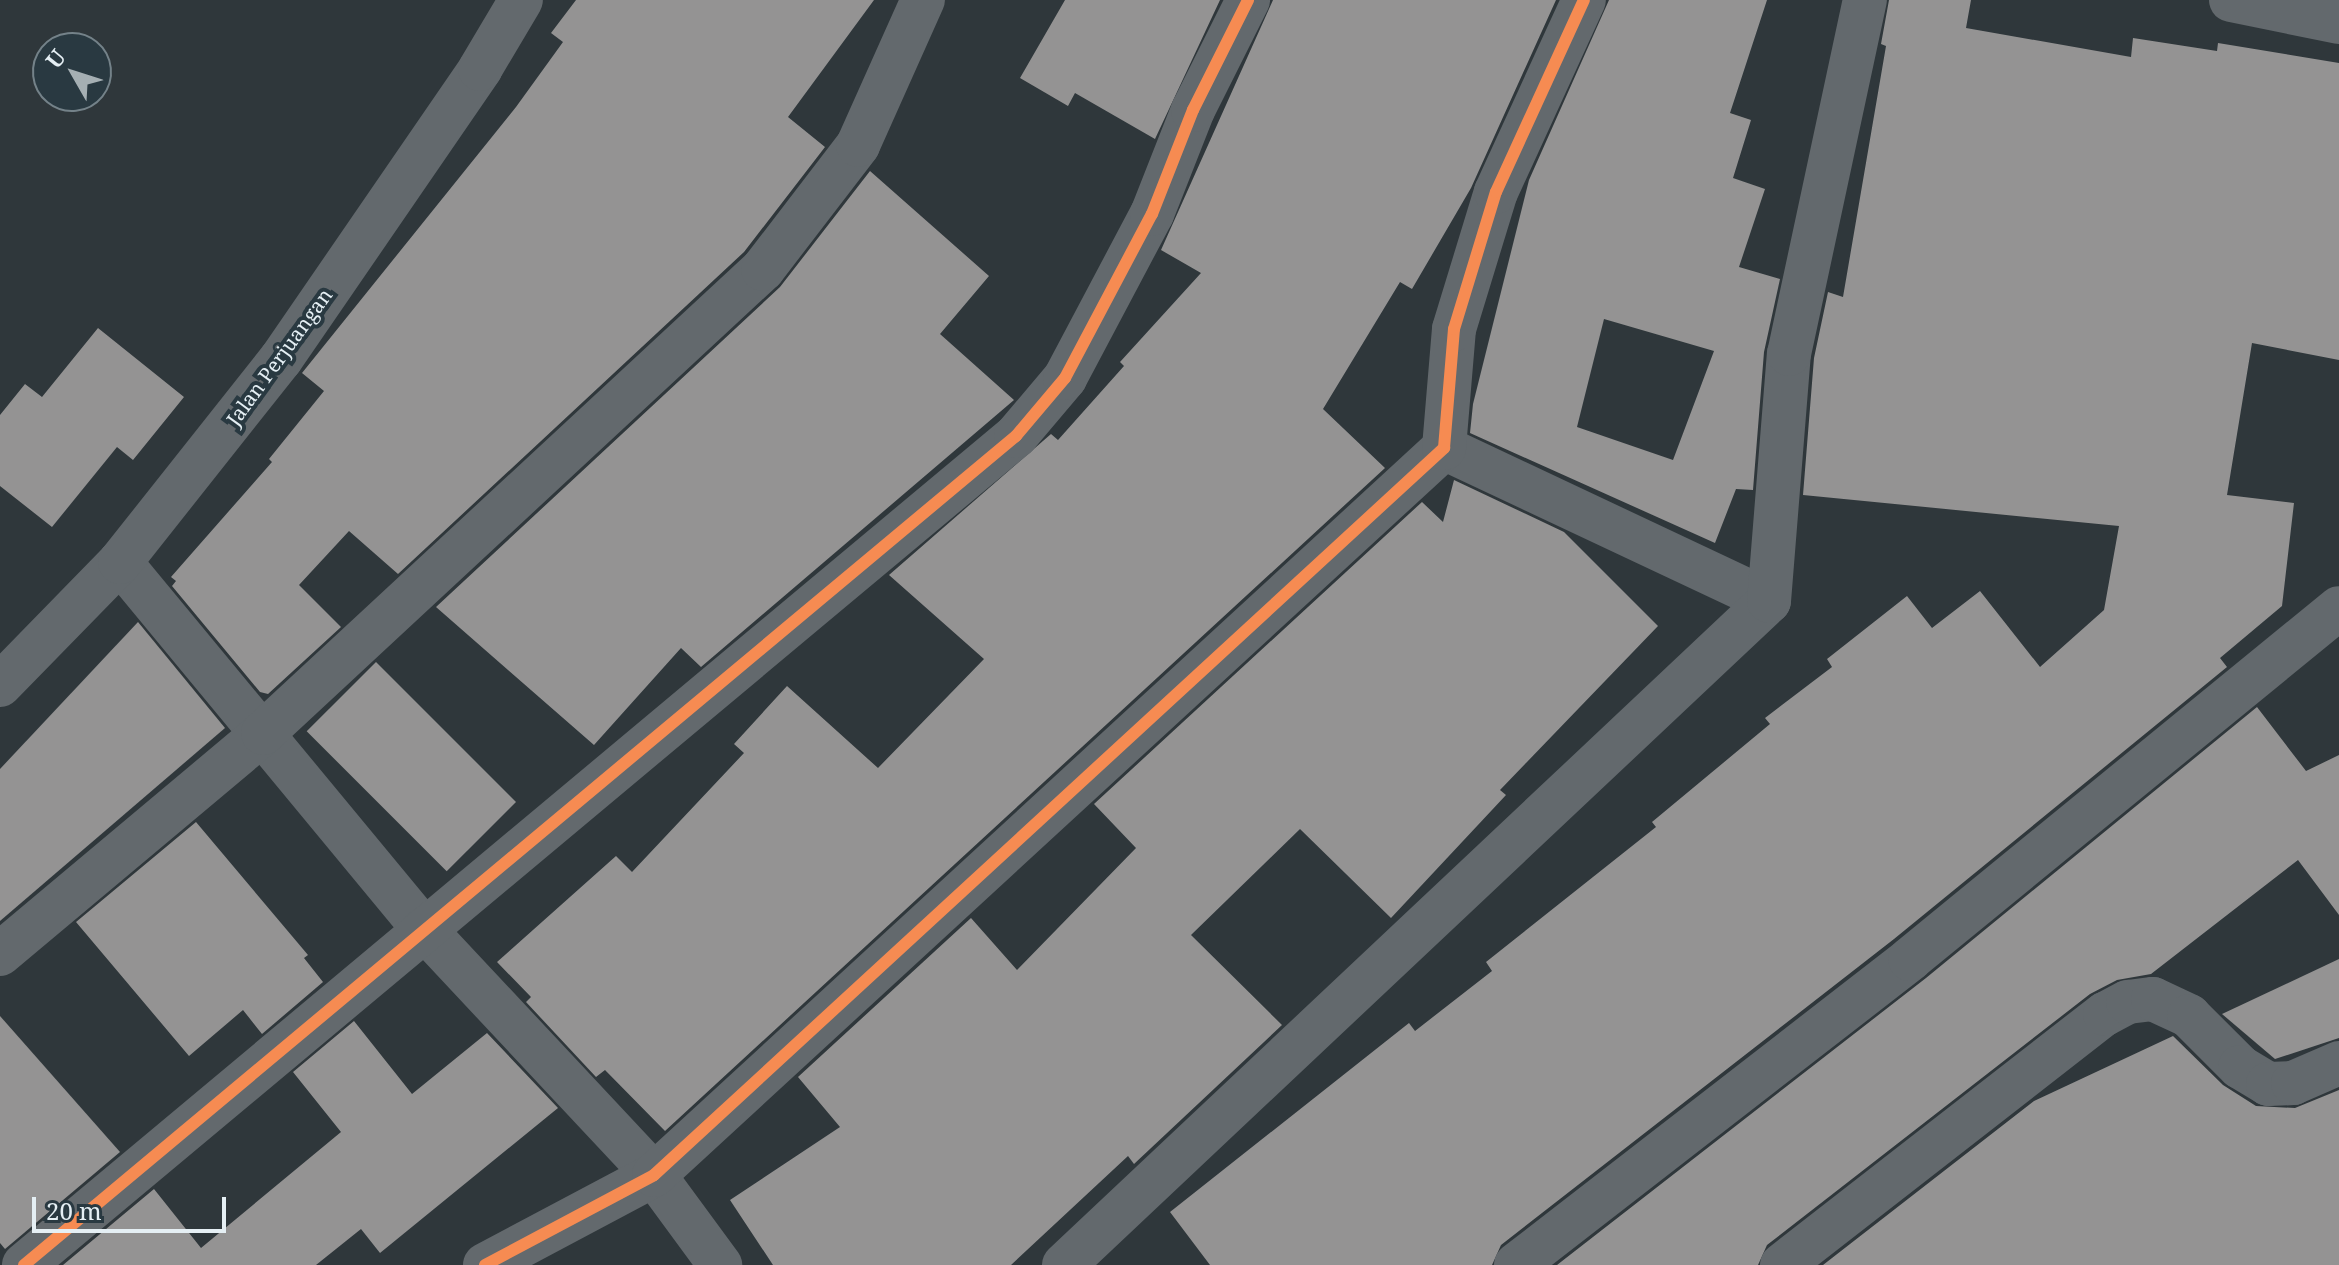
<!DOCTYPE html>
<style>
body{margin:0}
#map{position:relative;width:2339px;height:1265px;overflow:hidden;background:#2f373b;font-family:"Noto Serif",serif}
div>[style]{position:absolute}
.building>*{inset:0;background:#949393;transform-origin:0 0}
.street>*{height:44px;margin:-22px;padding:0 22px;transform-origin:22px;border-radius:22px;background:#63696d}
.cycleway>*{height:12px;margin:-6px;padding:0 6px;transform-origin:6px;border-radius:6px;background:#f68b52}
span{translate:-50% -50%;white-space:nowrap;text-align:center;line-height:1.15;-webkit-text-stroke:8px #293941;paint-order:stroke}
.street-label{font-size:20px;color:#e5eff4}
.north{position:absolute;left:32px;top:32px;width:80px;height:80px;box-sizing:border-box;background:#293941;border:2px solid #748289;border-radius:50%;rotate:309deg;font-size:22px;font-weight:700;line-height:32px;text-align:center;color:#e5eff4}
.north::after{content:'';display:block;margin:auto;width:28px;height:36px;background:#a5afb3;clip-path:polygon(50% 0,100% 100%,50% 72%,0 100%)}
.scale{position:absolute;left:32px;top:1197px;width:194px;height:36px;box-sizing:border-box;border:4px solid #e5eff4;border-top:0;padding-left:10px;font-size:24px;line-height:28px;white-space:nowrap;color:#e5eff4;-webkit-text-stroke:6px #293941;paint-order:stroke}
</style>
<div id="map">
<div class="building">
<i style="clip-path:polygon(576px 0,874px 0,788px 117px,825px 147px,744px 252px,398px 574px,349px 531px,299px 585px,341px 627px,268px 694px,260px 692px,172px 586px,176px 581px,171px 577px,272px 462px,269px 459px,324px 391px,302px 373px,516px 107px,563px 42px,551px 33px)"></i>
<i style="clip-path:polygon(1065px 0,1220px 0,1155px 139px,1075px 93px,1068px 106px,1020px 78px)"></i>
<i style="clip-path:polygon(1273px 0,1556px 0,1471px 188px,1412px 289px,1400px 282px,1323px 409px,1385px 468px,665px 1131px,605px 1070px,596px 1077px,526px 1002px,531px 997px,497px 962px,616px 856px,632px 872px,744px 753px,734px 744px,787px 686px,878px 768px,984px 659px,889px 575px,1051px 434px,1058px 440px,1124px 366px,1120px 362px,1201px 273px,1161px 250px)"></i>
<i style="clip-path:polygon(evenodd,1609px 0,1767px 0,1730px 113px,1751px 120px,1733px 178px,1765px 189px,1739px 267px,1780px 279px,1764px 352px,1753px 490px,1736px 489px,1715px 543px,1470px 433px,1473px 404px,1529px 180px,1609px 0,1604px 319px,1714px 351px,1673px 460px,1577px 427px,1604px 319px)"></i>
<i style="clip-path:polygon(1889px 0,1971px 0,1966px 28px,2131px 57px,2133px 38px,2217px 51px,2218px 43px,2339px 63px,2339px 360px,2252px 343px,2227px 495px,2294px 503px,2282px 606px,2220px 658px,2227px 667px,1894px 939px,1501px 1245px,1492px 1265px,1210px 1265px,1170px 1212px,1409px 1023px,1415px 1031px,1492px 971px,1486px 962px,1656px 827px,1652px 822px,1770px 724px,1765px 718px,1832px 667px,1827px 659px,1907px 596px,1932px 628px,1980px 591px,2040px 667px,2104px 610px,2119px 526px,1803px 495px,1814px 358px,1828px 292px,1843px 297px,1886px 46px,1881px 44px)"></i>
<i style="clip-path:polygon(870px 171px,989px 276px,940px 334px,1014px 400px,701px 667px,681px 648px,594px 745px,436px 607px,780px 287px)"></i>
<i style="clip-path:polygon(98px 328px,184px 397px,133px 460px,117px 447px,52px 527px,0 486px,0 415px,25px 384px,42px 397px)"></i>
<i style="clip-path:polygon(1454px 480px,1564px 532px,1658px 626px,1500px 790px,1506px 795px,1391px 918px,1300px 829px,1191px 935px,1282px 1025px,1134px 1164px,1128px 1156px,1011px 1265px,773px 1265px,730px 1200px,840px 1127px,798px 1077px,971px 918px,1017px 970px,1136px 848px,1094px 804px,1422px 502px,1443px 522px)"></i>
<i style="clip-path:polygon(138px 622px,225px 728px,0 921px,0 769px)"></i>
<i style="left:376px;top:662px;width:198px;height:98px;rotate:45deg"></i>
<i style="clip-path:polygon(2257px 707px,2306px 771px,2339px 755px,2339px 915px,2298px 860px,2151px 974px,2117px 980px,2090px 994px,1767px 1245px,1758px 1265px,1557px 1265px,1926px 978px)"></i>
<i style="clip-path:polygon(196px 822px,308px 955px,304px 958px,323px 982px,262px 1034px,243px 1010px,189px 1056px,76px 922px)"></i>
<i style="clip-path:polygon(2339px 959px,2339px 1038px,2275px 1059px,2222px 1014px)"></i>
<i style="clip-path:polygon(0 1016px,120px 1152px,5px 1249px,0 1243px)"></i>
<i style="clip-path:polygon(354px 1021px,412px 1094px,487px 1033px,558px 1108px,380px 1253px,361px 1229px,316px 1265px,63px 1265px,154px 1189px,201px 1248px,341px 1132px,293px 1072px)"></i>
<i style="clip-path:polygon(2173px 1036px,2223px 1085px,2256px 1106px,2295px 1108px,2339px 1090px,2339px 1265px,1823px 1265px,2034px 1101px)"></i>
</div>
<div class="street">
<i style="left:2231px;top:0;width:110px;rotate:11.5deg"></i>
<i style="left:1444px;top:448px;width:359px;rotate:25.2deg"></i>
<i style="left:120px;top:562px;width:477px;rotate:50.4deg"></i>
<i style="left:424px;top:929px;width:337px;rotate:46.9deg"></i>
<i style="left:654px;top:1175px;width:112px;rotate:53.7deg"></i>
<i style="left:0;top:685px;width:172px;rotate:-45.7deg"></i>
<i style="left:120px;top:562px;width:259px;rotate:-51.6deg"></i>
<i style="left:281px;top:359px;width:352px;rotate:-55.5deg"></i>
<i style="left:480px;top:69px;width:80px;rotate:-59.3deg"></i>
<i style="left:0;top:954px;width:344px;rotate:-40deg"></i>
<i style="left:263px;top:733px;width:682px;rotate:-42.86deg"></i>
<i style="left:763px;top:269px;width:156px;rotate:-52.5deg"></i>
<i style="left:858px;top:145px;width:159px;rotate:-65.9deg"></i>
<i style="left:24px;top:1265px;width:1293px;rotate:-39.89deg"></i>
<i style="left:1016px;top:436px;width:76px;rotate:-49.8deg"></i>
<i style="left:1065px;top:378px;width:186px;rotate:-62.1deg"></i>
<i style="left:1152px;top:214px;width:112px;rotate:-68.5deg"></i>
<i style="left:1193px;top:110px;width:123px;rotate:-63.4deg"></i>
<i style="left:485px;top:1265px;width:191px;rotate:-28deg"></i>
<i style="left:654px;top:1175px;width:1074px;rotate:-42.62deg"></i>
<i style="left:1444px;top:448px;width:119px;rotate:-85.2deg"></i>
<i style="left:1454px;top:329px;width:143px;rotate:-73deg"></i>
<i style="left:1496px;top:192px;width:211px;rotate:-65.4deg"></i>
<i style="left:1064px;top:1265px;width:968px;rotate:-43.28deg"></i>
<i style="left:1769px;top:601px;width:248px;rotate:-85.4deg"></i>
<i style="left:1789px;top:354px;width:362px;rotate:-77.9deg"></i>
<i style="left:1516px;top:1265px;width:499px;rotate:-37.8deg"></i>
<i style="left:1910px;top:959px;width:554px;rotate:-39.29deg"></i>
<i style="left:1782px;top:1265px;width:409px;rotate:-37.9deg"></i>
<i style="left:2105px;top:1014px;width:26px;rotate:-28deg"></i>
<i style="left:2128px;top:1002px;width:25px;rotate:-7deg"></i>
<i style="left:2153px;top:999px;width:40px;rotate:25deg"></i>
<i style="left:2189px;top:1016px;width:72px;rotate:45deg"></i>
<i style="left:2240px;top:1067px;width:33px;rotate:31deg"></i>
<i style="left:2268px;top:1084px;width:25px;rotate:-2deg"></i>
<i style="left:2293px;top:1083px;width:50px;rotate:-23.5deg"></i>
</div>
<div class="cycleway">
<i style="left:24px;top:1265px;width:1293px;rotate:-39.89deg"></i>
<i style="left:1016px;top:436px;width:76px;rotate:-49.8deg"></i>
<i style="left:1065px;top:378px;width:186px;rotate:-62.1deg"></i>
<i style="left:1152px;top:214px;width:112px;rotate:-68.5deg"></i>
<i style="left:1193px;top:110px;width:123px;rotate:-63.4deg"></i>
<i style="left:485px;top:1265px;width:191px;rotate:-28deg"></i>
<i style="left:654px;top:1175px;width:1074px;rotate:-42.62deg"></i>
<i style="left:1444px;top:448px;width:119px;rotate:-85.2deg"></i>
<i style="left:1454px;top:329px;width:143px;rotate:-73deg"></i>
<i style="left:1496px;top:192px;width:211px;rotate:-65.4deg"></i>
</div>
<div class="street-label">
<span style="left:279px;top:357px;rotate:-54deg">Jalan Perjuangan</span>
</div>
<div class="north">U</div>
<div class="scale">20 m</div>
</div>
